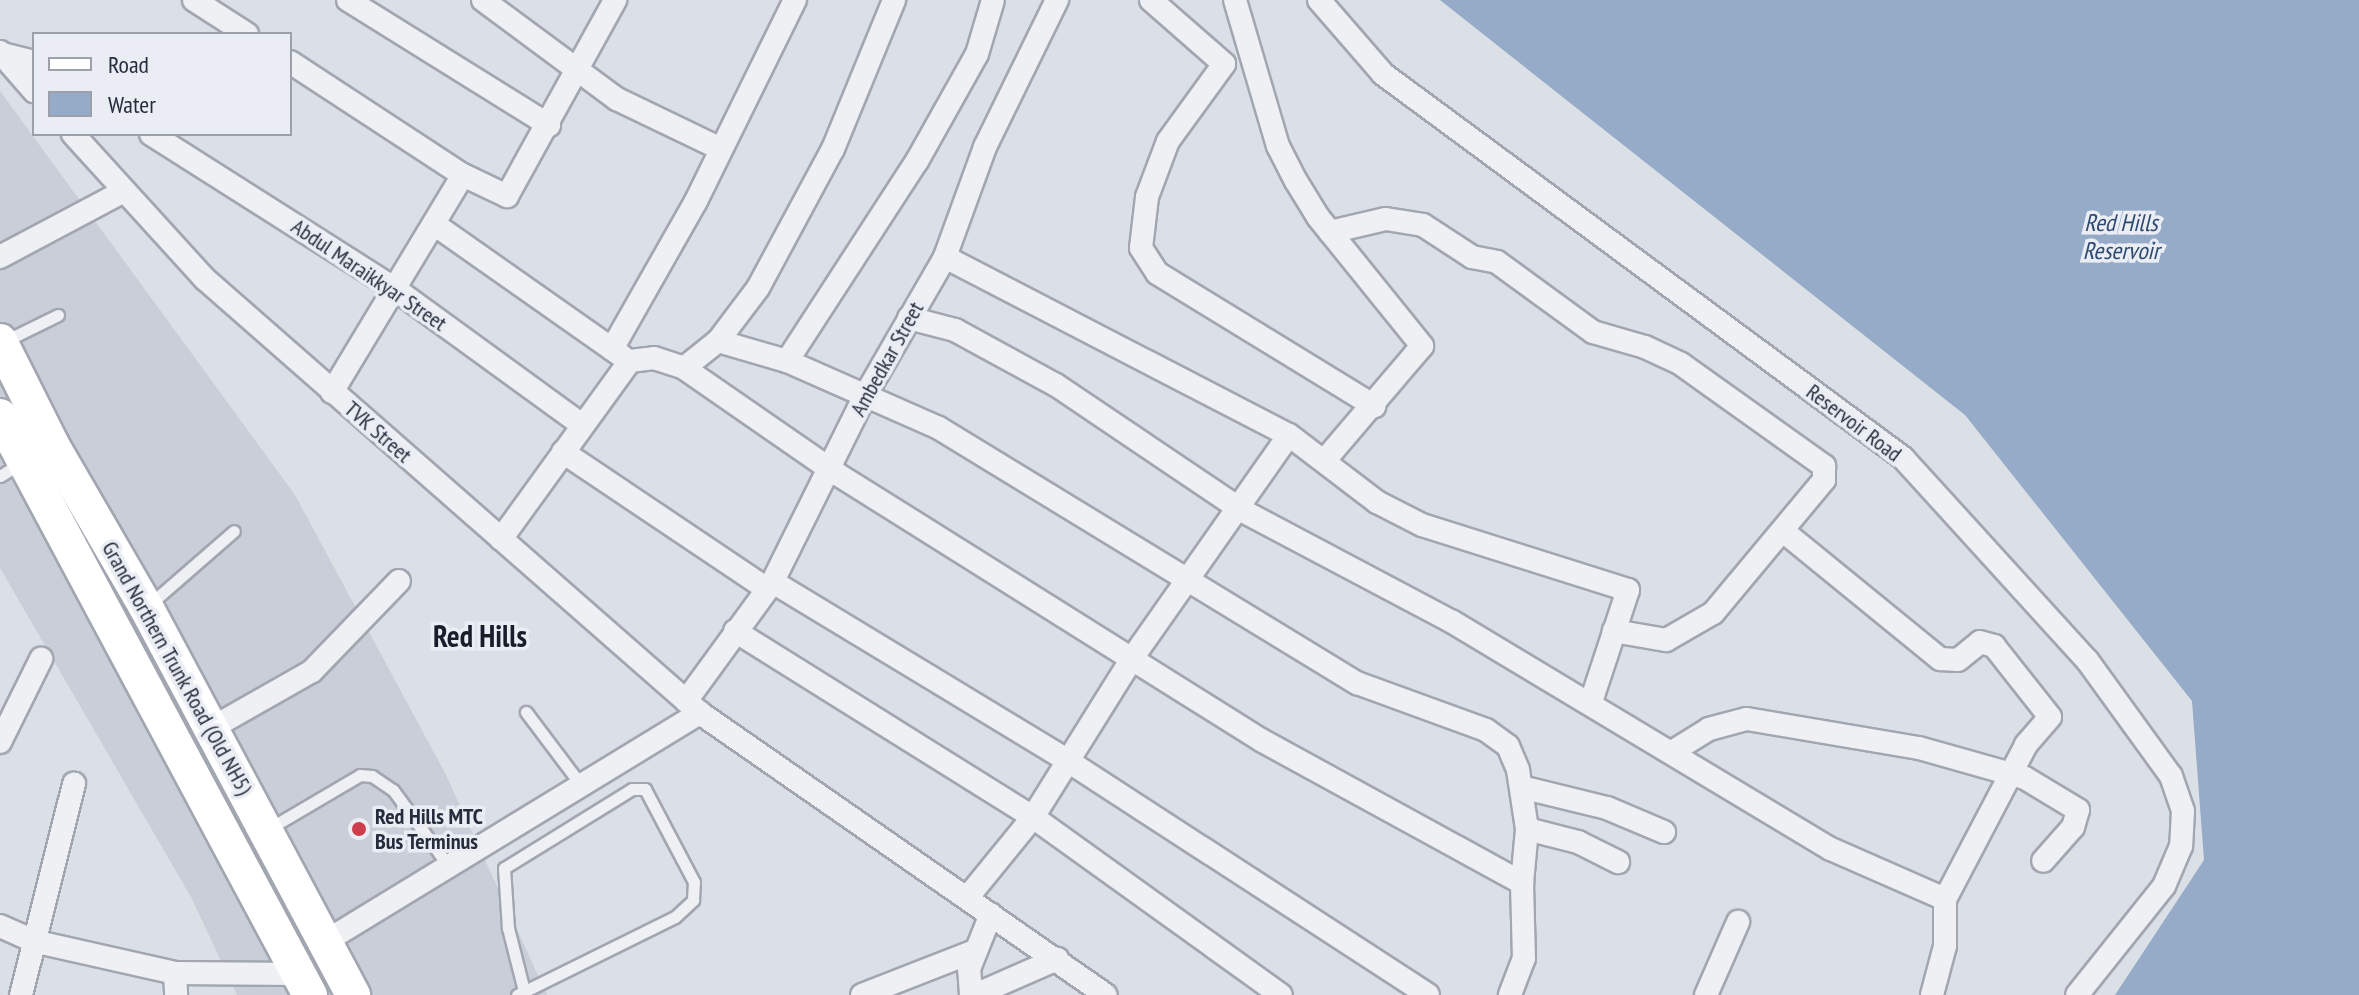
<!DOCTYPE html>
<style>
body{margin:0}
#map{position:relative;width:2359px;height:995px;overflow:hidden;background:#dbdfe6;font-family:"PT Sans Narrow",sans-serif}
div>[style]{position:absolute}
.built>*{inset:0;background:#c9ced8}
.water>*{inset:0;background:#95abc7}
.roads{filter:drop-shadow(2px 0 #a1a6b0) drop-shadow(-2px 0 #a1a6b0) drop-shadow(0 2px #a1a6b0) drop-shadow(0 -2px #a1a6b0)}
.service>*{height:11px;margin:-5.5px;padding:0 5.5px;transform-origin:5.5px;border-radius:5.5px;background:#eef0f4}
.minor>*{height:22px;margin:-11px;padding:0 11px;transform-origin:11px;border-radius:11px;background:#eef0f4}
.primary>*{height:34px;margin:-17px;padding:0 17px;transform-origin:17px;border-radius:17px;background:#fff}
.dots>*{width:22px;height:22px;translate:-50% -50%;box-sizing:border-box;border:4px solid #eaeef4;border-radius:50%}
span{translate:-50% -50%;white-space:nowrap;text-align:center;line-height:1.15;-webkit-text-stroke:7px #eaeef4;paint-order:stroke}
.street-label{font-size:22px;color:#252c3c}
.poi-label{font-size:22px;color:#252c3c;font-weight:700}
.left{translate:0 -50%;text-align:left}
.water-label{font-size:24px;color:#2f4970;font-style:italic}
.district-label{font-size:30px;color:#181e2c;font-weight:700}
.legend{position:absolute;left:32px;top:32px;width:260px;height:104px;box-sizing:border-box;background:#eaeef4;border:2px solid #9ba0aa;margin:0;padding:10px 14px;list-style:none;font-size:24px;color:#252c3c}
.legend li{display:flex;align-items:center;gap:16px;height:40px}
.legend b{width:40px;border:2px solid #9ba0aa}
</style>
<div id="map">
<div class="built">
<i style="clip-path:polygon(0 91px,295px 495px,445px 773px,547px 995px,237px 995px,191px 897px,0 568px)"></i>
</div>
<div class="water">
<i style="clip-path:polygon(1440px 0,2359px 0,2359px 995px,2115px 995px,2204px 860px,2192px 701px,1965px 415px)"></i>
</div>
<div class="roads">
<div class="service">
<i style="left:5px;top:341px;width:59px;rotate:-26.1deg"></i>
<i style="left:0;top:476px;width:26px;rotate:-32deg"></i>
<i style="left:150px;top:604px;width:111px;rotate:-41deg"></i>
<i style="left:526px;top:712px;width:91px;rotate:53deg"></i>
<i style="left:270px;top:828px;width:104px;rotate:-30.5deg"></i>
<i style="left:360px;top:775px;width:12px;rotate:5deg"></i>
<i style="left:372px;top:776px;width:25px;rotate:34deg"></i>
<i style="left:393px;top:790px;width:92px;rotate:53.9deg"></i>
<i style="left:517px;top:995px;width:176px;rotate:-26.3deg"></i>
<i style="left:675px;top:917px;width:25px;rotate:-43deg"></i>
<i style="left:693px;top:900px;width:18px;rotate:-87deg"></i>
<i style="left:694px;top:882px;width:105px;rotate:-117.8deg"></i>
<i style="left:645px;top:789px;width:13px;rotate:180deg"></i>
<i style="left:632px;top:789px;width:150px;rotate:148.3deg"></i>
<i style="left:504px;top:868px;width:60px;rotate:86.2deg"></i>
<i style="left:508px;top:928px;width:65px;rotate:75.7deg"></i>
</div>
<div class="minor">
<i style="left:194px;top:0;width:63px;rotate:32.7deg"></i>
<i style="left:348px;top:0;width:237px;rotate:31.9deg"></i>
<i style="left:483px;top:0;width:167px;rotate:36.5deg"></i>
<i style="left:617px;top:99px;width:115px;rotate:25.7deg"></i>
<i style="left:1151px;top:0;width:97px;rotate:41.2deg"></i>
<i style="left:1224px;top:64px;width:95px;rotate:126deg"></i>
<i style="left:1168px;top:141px;width:60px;rotate:110.6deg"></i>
<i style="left:1147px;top:197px;width:51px;rotate:96.7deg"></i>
<i style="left:1141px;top:248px;width:30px;rotate:57deg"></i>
<i style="left:1157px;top:273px;width:255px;rotate:31.5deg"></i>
<i style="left:1235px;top:0;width:152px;rotate:73.6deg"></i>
<i style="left:1278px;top:146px;width:39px;rotate:63deg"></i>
<i style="left:1296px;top:181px;width:42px;rotate:58.6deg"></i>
<i style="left:1318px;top:217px;width:166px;rotate:51.1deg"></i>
<i style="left:1422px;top:346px;width:150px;rotate:130.4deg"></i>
<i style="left:1319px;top:0;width:98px;rotate:49.1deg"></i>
<i style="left:1383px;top:74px;width:646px;rotate:36.44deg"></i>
<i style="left:1903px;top:458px;width:273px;rotate:47.7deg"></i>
<i style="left:2087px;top:660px;width:143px;rotate:54.1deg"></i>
<i style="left:2171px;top:776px;width:37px;rotate:71deg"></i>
<i style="left:2183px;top:811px;width:35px;rotate:93deg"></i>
<i style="left:2181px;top:846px;width:43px;rotate:113deg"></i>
<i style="left:2164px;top:886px;width:139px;rotate:128.6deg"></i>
<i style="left:0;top:52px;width:52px;rotate:48.9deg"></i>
<i style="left:2px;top:54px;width:33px;rotate:14deg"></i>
<i style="left:290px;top:62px;width:207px;rotate:33.2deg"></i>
<i style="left:463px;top:175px;width:49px;rotate:25.5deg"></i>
<i style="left:507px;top:196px;width:224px;rotate:-61.1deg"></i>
<i style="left:73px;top:134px;width:196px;rotate:47.7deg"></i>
<i style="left:205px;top:279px;width:658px;rotate:41.24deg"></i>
<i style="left:700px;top:713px;width:494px;rotate:34.8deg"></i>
<i style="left:151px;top:134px;width:289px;rotate:32.4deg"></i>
<i style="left:395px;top:289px;width:231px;rotate:36deg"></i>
<i style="left:434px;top:224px;width:230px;rotate:35.1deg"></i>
<i style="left:1330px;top:232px;width:57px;rotate:-13.1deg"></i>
<i style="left:1386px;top:219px;width:37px;rotate:9deg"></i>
<i style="left:1423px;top:225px;width:59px;rotate:33.1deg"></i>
<i style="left:1472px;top:257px;width:25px;rotate:11deg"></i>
<i style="left:1497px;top:262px;width:119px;rotate:36.1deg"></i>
<i style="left:1593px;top:332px;width:54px;rotate:16.1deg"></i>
<i style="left:1645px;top:347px;width:40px;rotate:25deg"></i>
<i style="left:1681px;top:364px;width:176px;rotate:35.5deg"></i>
<i style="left:1824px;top:466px;width:14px;rotate:90deg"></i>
<i style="left:1824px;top:480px;width:173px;rotate:129.8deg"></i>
<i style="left:1713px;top:613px;width:54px;rotate:150.1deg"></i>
<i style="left:1666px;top:640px;width:53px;rotate:-170.2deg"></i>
<i style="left:0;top:257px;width:140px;rotate:-28deg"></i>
<i style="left:945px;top:257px;width:387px;rotate:27.4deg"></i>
<i style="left:1289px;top:435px;width:111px;rotate:37.3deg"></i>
<i style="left:1377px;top:502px;width:51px;rotate:27.1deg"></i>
<i style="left:1422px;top:525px;width:216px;rotate:17.5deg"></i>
<i style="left:1628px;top:590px;width:118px;rotate:108.3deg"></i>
<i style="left:909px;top:318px;width:48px;rotate:14.6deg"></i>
<i style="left:955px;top:330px;width:115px;rotate:28.6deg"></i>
<i style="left:1056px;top:385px;width:223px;rotate:34deg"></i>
<i style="left:1241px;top:510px;width:238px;rotate:27.9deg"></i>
<i style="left:1451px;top:621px;width:443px;rotate:31deg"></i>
<i style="left:1831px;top:849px;width:124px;rotate:23.7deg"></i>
<i style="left:718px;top:341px;width:72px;rotate:16.2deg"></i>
<i style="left:787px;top:361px;width:166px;rotate:23.8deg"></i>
<i style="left:939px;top:428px;width:490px;rotate:31.4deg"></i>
<i style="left:1357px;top:683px;width:137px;rotate:20deg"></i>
<i style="left:1486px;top:730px;width:27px;rotate:36deg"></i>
<i style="left:1508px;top:746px;width:26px;rotate:67deg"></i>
<i style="left:1518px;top:770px;width:60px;rotate:81.3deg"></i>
<i style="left:1527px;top:829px;width:54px;rotate:95.3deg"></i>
<i style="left:1522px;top:883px;width:75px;rotate:88.5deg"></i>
<i style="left:1524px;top:958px;width:40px;rotate:111deg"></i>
<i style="left:612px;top:349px;width:170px;rotate:-60.4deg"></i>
<i style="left:696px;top:201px;width:224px;rotate:-63.8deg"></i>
<i style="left:787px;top:361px;width:239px;rotate:-57deg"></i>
<i style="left:917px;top:161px;width:123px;rotate:-60.7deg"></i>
<i style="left:977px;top:54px;width:56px;rotate:-73.5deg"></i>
<i style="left:684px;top:368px;width:43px;rotate:-38.5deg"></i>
<i style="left:718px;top:341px;width:66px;rotate:-53deg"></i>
<i style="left:758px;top:288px;width:158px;rotate:-61.7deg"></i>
<i style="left:833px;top:149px;width:161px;rotate:-67.7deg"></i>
<i style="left:332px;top:392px;width:253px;rotate:-58.9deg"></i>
<i style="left:563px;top:452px;width:246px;rotate:33.9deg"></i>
<i style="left:1783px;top:531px;width:203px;rotate:39.2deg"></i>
<i style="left:1940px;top:659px;width:18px;rotate:3deg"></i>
<i style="left:1958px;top:660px;width:28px;rotate:-39deg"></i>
<i style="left:1980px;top:642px;width:15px;rotate:16deg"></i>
<i style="left:1994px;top:646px;width:90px;rotate:51.7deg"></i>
<i style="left:2050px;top:717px;width:37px;rotate:131deg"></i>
<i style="left:2026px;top:745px;width:174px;rotate:117.7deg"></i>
<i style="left:1945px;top:899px;width:47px;rotate:90deg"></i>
<i style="left:1945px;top:946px;width:51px;rotate:104.9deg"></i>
<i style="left:501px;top:539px;width:220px;rotate:-54.1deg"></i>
<i style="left:630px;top:361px;width:24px;rotate:-7deg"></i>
<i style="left:654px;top:358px;width:32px;rotate:18deg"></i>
<i style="left:684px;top:368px;width:186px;rotate:34.7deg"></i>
<i style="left:837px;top:474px;width:501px;rotate:32.1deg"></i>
<i style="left:1261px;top:740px;width:298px;rotate:28.7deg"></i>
<i style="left:773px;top:582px;width:345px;rotate:31.2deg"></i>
<i style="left:1068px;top:761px;width:429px;rotate:33deg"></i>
<i style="left:735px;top:631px;width:351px;rotate:32deg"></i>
<i style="left:1033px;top:817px;width:305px;rotate:35.7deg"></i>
<i style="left:686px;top:701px;width:146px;rotate:-53.9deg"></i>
<i style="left:772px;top:583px;width:211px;rotate:-63.6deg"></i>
<i style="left:866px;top:394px;width:158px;rotate:-60deg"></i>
<i style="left:945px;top:257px;width:117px;rotate:-70deg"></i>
<i style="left:985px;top:147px;width:164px;rotate:-63.9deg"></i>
<i style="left:210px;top:729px;width:117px;rotate:-29.6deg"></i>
<i style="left:312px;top:671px;width:125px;rotate:-46deg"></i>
<i style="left:0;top:742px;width:93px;rotate:-63.7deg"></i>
<i style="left:1672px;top:752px;width:44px;rotate:-31.9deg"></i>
<i style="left:1709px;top:729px;width:39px;rotate:-15deg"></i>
<i style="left:1747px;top:719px;width:174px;rotate:9.6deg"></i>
<i style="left:1919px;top:748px;width:110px;rotate:15.8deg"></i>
<i style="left:2025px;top:778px;width:62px;rotate:31.1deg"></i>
<i style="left:2078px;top:810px;width:18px;rotate:106deg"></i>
<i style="left:2073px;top:827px;width:45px;rotate:131.4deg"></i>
<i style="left:1521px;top:787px;width:89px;rotate:13.7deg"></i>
<i style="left:1607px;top:808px;width:62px;rotate:22.8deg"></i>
<i style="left:1527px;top:829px;width:53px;rotate:14.3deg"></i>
<i style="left:1578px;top:842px;width:45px;rotate:26.6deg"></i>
<i style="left:967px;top:898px;width:104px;rotate:-50.8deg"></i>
<i style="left:1033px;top:817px;width:189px;rotate:-58deg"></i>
<i style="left:1133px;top:657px;width:271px;rotate:-54.9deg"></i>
<i style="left:0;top:926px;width:36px;rotate:24deg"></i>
<i style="left:33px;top:941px;width:146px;rotate:12.7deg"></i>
<i style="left:175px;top:973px;width:124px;rotate:0.5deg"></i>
<i style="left:323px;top:943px;width:442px;rotate:-31.4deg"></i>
<i style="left:175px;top:973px;width:22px;rotate:87deg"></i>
<i style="left:21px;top:995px;width:218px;rotate:-75.9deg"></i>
<i style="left:862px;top:995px;width:121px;rotate:-21.3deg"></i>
<i style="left:971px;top:995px;width:26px;rotate:-94deg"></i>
<i style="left:969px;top:969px;width:59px;rotate:-68.2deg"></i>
<i style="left:975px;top:995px;width:90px;rotate:-23.7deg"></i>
<i style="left:1706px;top:995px;width:80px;rotate:-66.3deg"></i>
</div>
<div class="primary">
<i style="left:0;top:341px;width:116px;rotate:63.4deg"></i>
<i style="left:52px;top:445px;width:187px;rotate:59.9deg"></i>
<i style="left:146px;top:607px;width:440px;rotate:61.9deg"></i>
<i style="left:0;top:416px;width:657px;rotate:61.84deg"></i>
</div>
</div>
<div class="dots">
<i style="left:359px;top:829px;background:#ce3d4b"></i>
</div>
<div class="street-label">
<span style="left:369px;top:275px;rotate:34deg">Abdul Maraikkyar Street</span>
<span style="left:887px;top:359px;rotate:-61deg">Ambedkar Street</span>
<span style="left:1854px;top:423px;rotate:37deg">Reservoir Road</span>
<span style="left:378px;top:432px;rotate:41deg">TVK Street</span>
<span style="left:177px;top:668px;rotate:61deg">Grand Northern Trunk Road (Old NH5)</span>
</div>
<div class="poi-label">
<span class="left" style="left:375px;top:829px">Red Hills MTC<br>Bus Terminus</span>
</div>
<div class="water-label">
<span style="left:2121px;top:237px">Red Hills<br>Reservoir</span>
</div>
<div class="district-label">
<span style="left:480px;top:636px">Red Hills</span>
</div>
<ul class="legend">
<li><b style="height:10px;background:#fff"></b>Road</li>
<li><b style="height:22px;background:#95abc7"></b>Water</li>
</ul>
</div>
